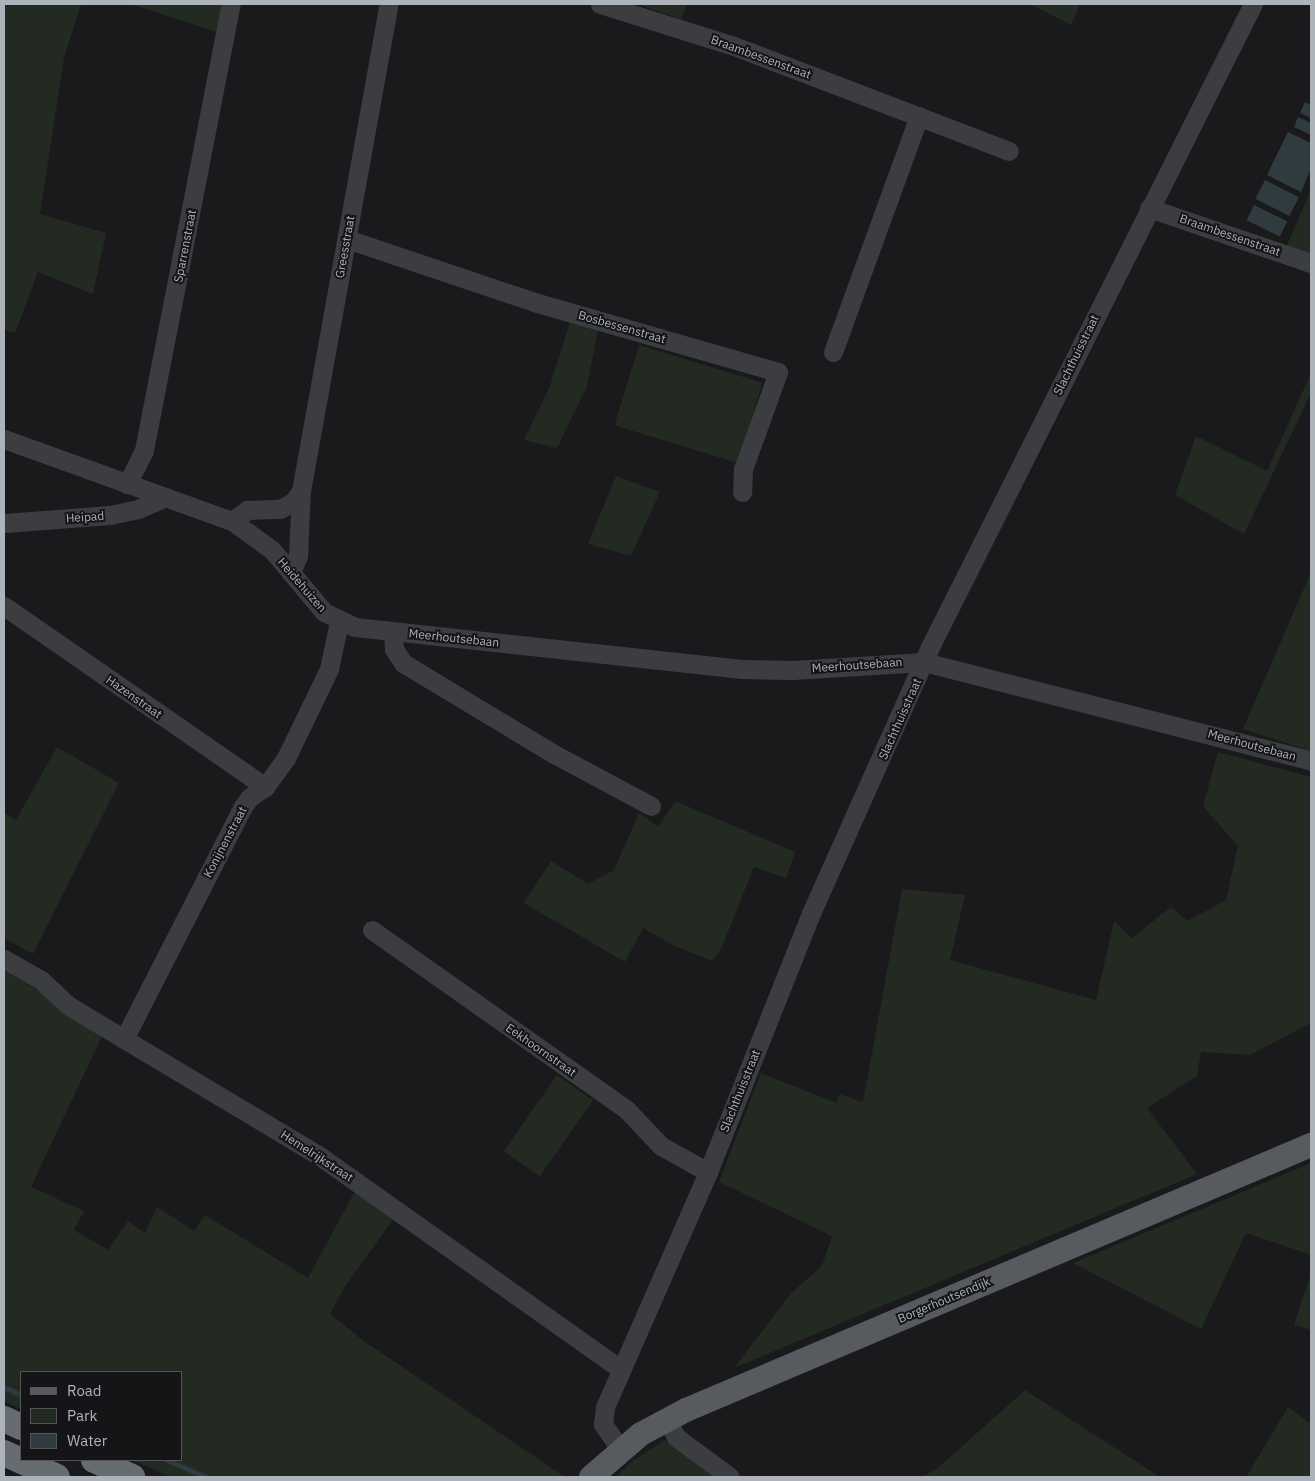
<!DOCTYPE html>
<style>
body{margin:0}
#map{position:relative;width:1315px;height:1481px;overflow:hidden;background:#1a1a1c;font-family:"IBM Plex Sans",sans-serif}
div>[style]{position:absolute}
.green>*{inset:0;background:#222a22;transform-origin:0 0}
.water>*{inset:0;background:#303b3f;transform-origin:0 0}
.stream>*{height:5px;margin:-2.5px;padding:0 2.5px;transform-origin:2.5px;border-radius:2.5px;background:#303b3f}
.minor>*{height:19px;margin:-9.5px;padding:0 9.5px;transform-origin:9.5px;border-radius:9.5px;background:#3b3d41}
.major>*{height:24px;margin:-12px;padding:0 12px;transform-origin:12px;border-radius:12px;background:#575a5f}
.highway>*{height:26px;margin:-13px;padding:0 13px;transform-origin:13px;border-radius:13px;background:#676c71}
span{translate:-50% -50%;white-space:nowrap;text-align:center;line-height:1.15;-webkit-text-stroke:4px #151517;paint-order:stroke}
.street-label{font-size:12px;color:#adb3ba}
.frame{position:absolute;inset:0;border:5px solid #adb3ba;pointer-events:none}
.legend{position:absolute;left:20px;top:1371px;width:162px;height:90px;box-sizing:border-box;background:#151517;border:1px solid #525458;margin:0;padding:6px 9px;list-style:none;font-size:15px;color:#adb3ba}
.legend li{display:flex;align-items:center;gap:10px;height:25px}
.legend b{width:25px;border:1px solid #525458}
</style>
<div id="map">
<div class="green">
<i style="clip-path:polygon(4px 4px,81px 4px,64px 58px,40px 214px,106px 233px,93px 294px,38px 272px,15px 333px,4px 330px)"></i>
<i style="clip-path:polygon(130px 4px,222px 4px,217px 32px)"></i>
<i style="clip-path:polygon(636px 4px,687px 4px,681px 19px)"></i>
<i style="clip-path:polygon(1030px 4px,1080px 4px,1071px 25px)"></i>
<i style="clip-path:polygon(1311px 189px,1311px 274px,1280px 262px)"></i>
<i style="clip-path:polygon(570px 322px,598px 330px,587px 386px,557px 448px,524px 440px,550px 386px)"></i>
<i style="left:639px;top:345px;width:129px;height:84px;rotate:17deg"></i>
<i style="clip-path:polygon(1311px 373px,1311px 393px,1244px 534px,1175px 495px,1196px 436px,1267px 471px)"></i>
<i style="clip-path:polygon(616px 476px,660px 492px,631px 556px,588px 544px)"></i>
<i style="clip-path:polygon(1311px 572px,1311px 751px,1243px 729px)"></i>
<i style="clip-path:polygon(57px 747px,119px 783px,33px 954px,4px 938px,4px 813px,16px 820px)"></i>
<i style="clip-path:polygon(1218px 752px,1311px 777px,1311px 1023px,1250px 1055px,1201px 1052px,1197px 1076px,1147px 1108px,1197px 1174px,734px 1368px,791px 1293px,822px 1266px,832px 1236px,719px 1182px,761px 1073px,837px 1103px,839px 1094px,863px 1102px,902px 889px,965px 895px,950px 960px,1096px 1000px,1114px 921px,1132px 938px,1171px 907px,1188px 921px,1226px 900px,1238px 846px,1203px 806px)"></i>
<i style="clip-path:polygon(675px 801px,795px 852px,786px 878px,754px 867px,722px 947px,712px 961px,675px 946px,643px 928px,625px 962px,524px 903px,551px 861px,588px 884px,614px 870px,639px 813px,658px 827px)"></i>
<i style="clip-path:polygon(4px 970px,47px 996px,102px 1036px,31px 1187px,84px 1211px,74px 1230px,108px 1250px,128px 1221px,145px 1233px,157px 1207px,194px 1231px,205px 1215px,308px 1278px,355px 1191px,394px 1218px,344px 1288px,330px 1314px,361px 1339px,565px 1477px,171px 1477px,132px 1460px,181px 1460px,181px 1372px,21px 1372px,21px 1409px,4px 1401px)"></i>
<i style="left:557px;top:1075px;width:44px;height:93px;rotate:35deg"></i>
<i style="clip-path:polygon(1311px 1163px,1311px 1255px,1246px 1233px,1201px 1329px,1073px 1263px)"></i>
<i style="clip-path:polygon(1311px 1272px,1311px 1330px,1294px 1325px)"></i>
<i style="clip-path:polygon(1025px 1390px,1157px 1475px,1160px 1477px,922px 1477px,938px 1468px)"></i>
<i style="clip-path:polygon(1288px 1407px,1311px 1424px,1311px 1477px,1246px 1477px)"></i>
<i style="clip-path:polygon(665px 1440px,716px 1477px,616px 1477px,631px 1462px)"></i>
</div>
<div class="water">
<i style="clip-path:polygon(1305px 102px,1311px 105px,1311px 118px,1300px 113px)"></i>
<i style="clip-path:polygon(1298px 117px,1311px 123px,1311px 135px,1294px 127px)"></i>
<i style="clip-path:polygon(1288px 132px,1311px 143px,1311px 169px,1301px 192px,1267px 175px)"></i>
<i style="left:1265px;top:180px;width:38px;height:21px;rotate:27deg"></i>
<i style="left:1254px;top:205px;width:37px;height:17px;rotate:26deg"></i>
</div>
<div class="stream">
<i style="left:4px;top:1387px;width:19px;rotate:25deg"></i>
<i style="left:167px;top:1460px;width:43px;rotate:23.6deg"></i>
</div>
<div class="minor">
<i style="left:600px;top:4px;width:140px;rotate:17.4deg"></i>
<i style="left:734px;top:46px;width:294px;rotate:20.9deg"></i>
<i style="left:1149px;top:208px;width:171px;rotate:18.8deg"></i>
<i style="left:347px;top:239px;width:197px;rotate:18.6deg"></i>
<i style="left:534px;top:302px;width:254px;rotate:16deg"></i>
<i style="left:778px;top:372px;width:103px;rotate:109.8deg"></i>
<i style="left:743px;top:469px;width:23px;rotate:92deg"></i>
<i style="left:833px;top:352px;width:251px;rotate:-70deg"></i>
<i style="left:4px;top:439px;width:242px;rotate:19.8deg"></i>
<i style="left:232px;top:521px;width:49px;rotate:35.9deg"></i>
<i style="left:272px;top:550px;width:81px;rotate:50deg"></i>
<i style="left:324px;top:612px;width:34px;rotate:26deg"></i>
<i style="left:355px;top:627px;width:389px;rotate:6.2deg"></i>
<i style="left:742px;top:669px;width:51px;rotate:1.1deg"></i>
<i style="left:793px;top:670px;width:131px;rotate:-3.5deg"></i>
<i style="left:924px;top:662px;width:399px;rotate:14.3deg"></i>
<i style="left:127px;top:484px;width:38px;rotate:-63deg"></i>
<i style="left:144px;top:450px;width:454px;rotate:-79deg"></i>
<i style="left:232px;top:521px;width:19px;rotate:-36deg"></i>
<i style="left:247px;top:510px;width:33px;rotate:-2deg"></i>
<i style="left:280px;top:509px;width:15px;rotate:-28deg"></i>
<i style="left:293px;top:502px;width:14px;rotate:-54deg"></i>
<i style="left:4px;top:523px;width:106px;rotate:-4.3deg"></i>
<i style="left:110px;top:515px;width:29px;rotate:-12deg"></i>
<i style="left:138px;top:509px;width:28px;rotate:-23deg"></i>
<i style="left:291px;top:573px;width:18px;rotate:-68deg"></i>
<i style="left:298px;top:556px;width:65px;rotate:-87.4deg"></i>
<i style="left:301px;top:491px;width:495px;rotate:-79.8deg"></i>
<i style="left:4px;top:606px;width:318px;rotate:34.7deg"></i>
<i style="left:393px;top:632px;width:17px;rotate:87deg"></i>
<i style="left:394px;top:649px;width:17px;rotate:57deg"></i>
<i style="left:403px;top:663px;width:176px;rotate:31.1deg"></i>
<i style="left:554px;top:754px;width:110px;rotate:28.2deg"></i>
<i style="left:372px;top:930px;width:311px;rotate:35.2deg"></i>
<i style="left:626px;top:1109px;width:51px;rotate:46.6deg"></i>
<i style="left:661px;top:1146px;width:54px;rotate:29deg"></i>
<i style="left:4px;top:959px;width:43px;rotate:29.6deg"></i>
<i style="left:41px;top:980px;width:38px;rotate:43deg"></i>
<i style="left:69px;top:1006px;width:294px;rotate:30.9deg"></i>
<i style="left:321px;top:1157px;width:367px;rotate:35.3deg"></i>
<i style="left:124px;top:1039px;width:259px;rotate:-62.9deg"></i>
<i style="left:242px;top:808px;width:12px;rotate:-55deg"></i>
<i style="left:249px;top:798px;width:19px;rotate:-35deg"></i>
<i style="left:265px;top:787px;width:36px;rotate:-54deg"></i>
<i style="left:286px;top:758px;width:99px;rotate:-64.2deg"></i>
<i style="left:329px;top:669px;width:48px;rotate:-78deg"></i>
<i style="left:667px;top:1420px;width:19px;rotate:62deg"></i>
<i style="left:676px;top:1437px;width:67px;rotate:36.5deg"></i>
<i style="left:621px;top:1450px;width:32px;rotate:-125deg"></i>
<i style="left:603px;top:1424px;width:17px;rotate:-83deg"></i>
<i style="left:605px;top:1407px;width:257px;rotate:-66.3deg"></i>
<i style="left:708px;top:1172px;width:281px;rotate:-68.3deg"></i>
<i style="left:812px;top:911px;width:289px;rotate:-65.9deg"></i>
<i style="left:930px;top:647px;width:720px;rotate:-63.33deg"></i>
</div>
<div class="major">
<i style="left:591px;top:1477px;width:66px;rotate:-40.7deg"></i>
<i style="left:641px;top:1434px;width:51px;rotate:-28.1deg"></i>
<i style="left:686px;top:1410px;width:679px;rotate:-22.98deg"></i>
</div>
<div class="highway">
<i style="left:4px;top:1419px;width:19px;rotate:25deg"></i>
<i style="left:4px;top:1453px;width:58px;rotate:24.4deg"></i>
<i style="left:94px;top:1460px;width:42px;rotate:24.1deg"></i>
</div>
<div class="street-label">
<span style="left:761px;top:57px;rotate:20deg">Braambessenstraat</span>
<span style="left:1230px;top:235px;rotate:19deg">Braambessenstraat</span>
<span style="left:185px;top:246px;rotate:-79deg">Sparrenstraat</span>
<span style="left:345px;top:247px;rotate:-80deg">Greesstraat</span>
<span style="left:622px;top:327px;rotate:16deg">Bosbessenstraat</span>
<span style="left:1076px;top:355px;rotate:-64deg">Slachthuisstraat</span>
<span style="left:85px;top:517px;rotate:-4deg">Heipad</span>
<span style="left:302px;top:585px;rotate:49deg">Heidehuizen</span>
<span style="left:454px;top:638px;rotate:6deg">Meerhoutsebaan</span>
<span style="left:857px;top:665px;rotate:-4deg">Meerhoutsebaan</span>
<span style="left:134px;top:697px;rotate:35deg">Hazenstraat</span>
<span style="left:900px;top:719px;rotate:-66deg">Slachthuisstraat</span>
<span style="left:1252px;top:745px;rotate:15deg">Meerhoutsebaan</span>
<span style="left:225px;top:842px;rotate:-62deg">Konijnenstraat</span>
<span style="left:541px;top:1050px;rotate:35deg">Eekhoornstraat</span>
<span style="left:740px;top:1091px;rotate:-68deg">Slachthuisstraat</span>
<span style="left:317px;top:1156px;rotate:33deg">Hemelrijkstraat</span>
<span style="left:944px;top:1300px;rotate:-23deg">Borgerhoutsendijk</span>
</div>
<div class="frame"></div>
<ul class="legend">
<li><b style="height:6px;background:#575a5f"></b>Road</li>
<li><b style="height:14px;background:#222a22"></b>Park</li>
<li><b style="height:14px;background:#303b3f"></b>Water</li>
</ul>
</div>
